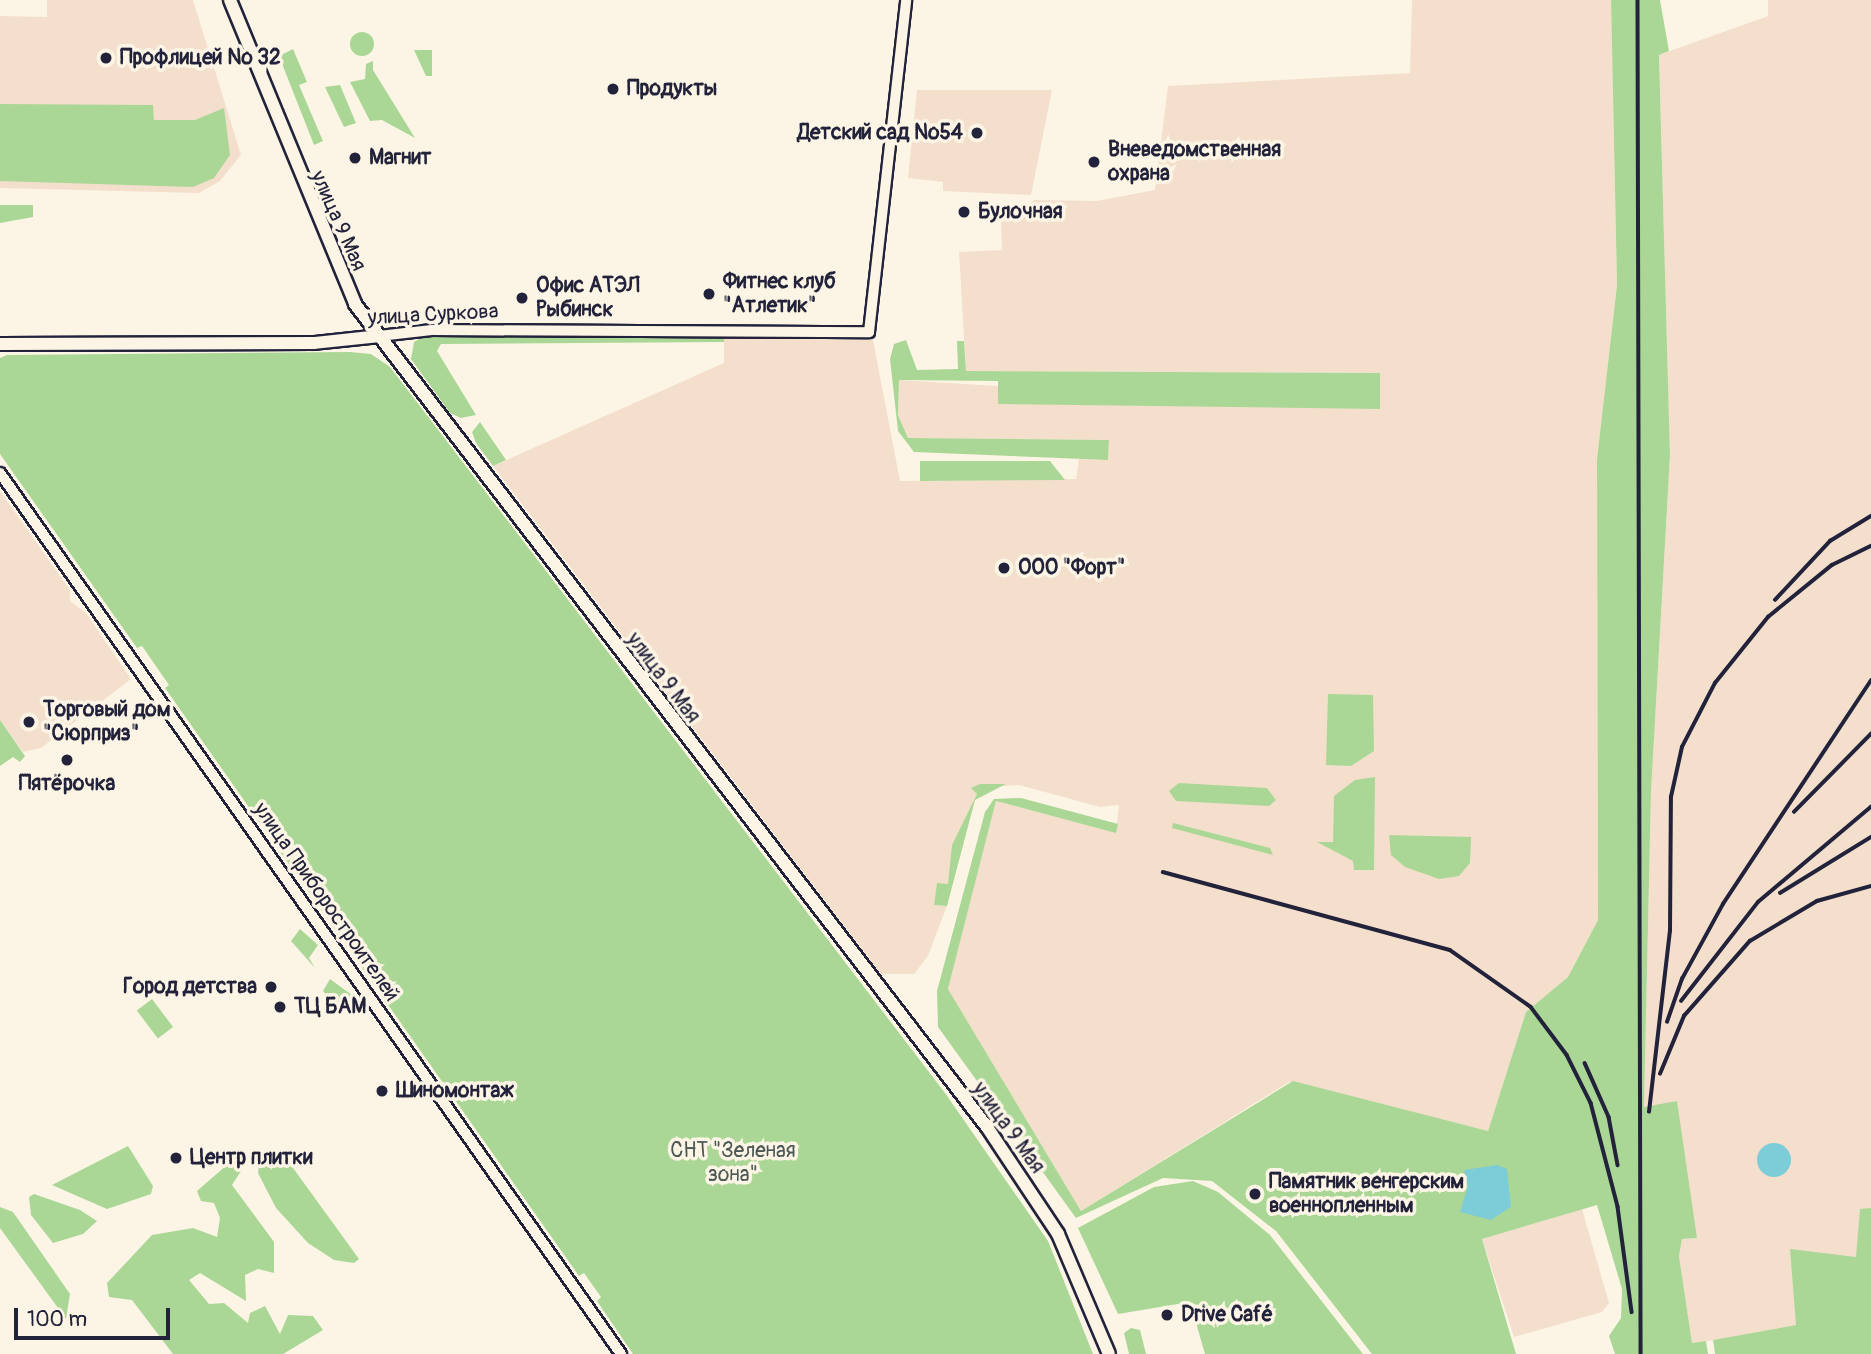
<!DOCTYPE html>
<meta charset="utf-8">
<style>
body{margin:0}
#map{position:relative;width:1871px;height:1354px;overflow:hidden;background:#fcf5e5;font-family:Pangolin,sans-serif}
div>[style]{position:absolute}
.built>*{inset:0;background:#f4dfcd}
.green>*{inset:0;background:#abd796;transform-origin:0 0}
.round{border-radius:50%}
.water>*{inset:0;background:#7ccdd7}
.roads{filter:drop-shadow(2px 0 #22223b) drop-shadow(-2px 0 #22223b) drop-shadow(0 2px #22223b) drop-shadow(0 -2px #22223b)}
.tertiary>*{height:10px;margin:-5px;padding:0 5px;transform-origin:5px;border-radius:5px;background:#fcf5e5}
.secondary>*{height:12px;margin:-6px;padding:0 6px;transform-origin:6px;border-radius:6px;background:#fcf5e5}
.rail>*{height:3.5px;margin:-1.75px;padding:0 1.75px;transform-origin:1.75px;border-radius:1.75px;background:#22223b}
.dots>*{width:19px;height:19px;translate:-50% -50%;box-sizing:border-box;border:4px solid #fcf5e5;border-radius:50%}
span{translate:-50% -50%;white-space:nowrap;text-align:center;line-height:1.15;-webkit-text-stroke:7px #fcf5e5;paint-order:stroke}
.poi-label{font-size:21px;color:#22223b;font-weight:700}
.left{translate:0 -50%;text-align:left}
.right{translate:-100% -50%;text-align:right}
.street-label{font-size:21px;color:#22223b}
.park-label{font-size:21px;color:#4b5856}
.scale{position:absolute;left:14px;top:1308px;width:156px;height:32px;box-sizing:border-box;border:4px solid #22223b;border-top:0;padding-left:9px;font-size:21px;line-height:24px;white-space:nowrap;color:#22223b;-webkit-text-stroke:5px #fcf5e5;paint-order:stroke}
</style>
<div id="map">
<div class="built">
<i style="clip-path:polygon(47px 0,193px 0,241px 155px,220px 181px,199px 193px,0 188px,0 16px,47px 17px)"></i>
<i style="clip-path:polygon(1412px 0,1611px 0,1617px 285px,1597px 459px,1598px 921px,1568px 977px,1526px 1012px,1488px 1131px,1289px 1082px,1081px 1211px,948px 989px,996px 801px,1116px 832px,1119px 805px,1100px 807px,1019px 785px,972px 788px,977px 793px,948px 885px,937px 884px,934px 905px,947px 906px,928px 956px,914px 974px,881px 974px,493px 466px,724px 363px,724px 337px,873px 340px,900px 481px,1076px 479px,1079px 459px,1108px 460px,1109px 440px,908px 438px,898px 415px,899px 380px,1380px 409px,1380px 373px,966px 371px,959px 252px,1002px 250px,1001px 221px,1014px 220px,1034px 200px,1097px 201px,1155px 190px,1168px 86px,1410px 73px)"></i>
<i style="clip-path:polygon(1768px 0,1871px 0,1871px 1259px,1796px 1325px,1692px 1344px,1679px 1256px,1682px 1239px,1697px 1238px,1657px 1108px,1644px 1107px,1651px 792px,1670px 455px,1659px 55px,1768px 16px)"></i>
<i style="clip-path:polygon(917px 90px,1052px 90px,1031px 195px,943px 191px,943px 182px,908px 178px)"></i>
<i style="clip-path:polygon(0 491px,70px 590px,70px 601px,86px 613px,131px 679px,41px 748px,23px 752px,0 720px)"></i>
<i style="clip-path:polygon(1582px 1209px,1609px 1303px,1602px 1312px,1514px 1337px,1482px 1239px)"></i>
</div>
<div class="green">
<i style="clip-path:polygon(1611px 0,1660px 0,1669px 51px,1659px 55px,1670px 455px,1651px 792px,1644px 1107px,1677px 1101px,1697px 1238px,1682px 1239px,1679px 1256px,1692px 1343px,1706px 1341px,1708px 1354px,1615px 1354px,1609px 1336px,1621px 1318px,1622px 1289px,1597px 1205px,1482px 1239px,1516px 1354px,1372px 1354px,1276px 1231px,1212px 1181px,1163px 1178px,1076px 1218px,938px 1027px,937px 991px,985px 812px,994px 799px,1021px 798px,1118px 824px,1116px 833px,996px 801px,948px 989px,1081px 1211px,1293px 1081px,1488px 1131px,1526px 1012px,1568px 977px,1598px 920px,1597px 459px,1617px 285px)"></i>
<i class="round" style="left:350px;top:32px;width:24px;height:24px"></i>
<i style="clip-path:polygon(293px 49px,307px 82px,299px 85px,323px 141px,314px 145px,279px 56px)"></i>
<i style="clip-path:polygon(414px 50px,432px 50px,432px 76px,426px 76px)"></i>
<i style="clip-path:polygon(373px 61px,373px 70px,415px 138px,382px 120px,370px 121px,350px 82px,365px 79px,366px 64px)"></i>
<i style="clip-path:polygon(340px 85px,356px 123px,344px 127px,325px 87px)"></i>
<i style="clip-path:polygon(0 104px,153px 105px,154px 120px,195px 120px,224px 108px,230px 155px,214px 178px,193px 187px,0 181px)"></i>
<i style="clip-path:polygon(0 205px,33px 205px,33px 217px,0 223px)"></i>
<i style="clip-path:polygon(426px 335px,724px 337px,724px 342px,441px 344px,437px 351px,476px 415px,461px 418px,450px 413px,411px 359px,414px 342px)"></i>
<i style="clip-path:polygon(906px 340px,917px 370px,958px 369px,957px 341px,964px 341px,966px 371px,1380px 373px,1380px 409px,998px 404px,998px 381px,899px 380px,898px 415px,908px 438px,1109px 440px,1108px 460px,914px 452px,898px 431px,890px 359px,894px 344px)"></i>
<i style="clip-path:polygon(350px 352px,371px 354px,390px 367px,945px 1093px,1048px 1241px,1093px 1354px,633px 1354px,597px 1301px,601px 1297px,584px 1273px,579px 1276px,165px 688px,169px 685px,142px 646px,137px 648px,0 454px,0 358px,7px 355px)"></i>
<i style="clip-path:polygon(480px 422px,506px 460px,493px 466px,476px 443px,472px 432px)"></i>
<i style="clip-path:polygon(920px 461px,1050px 461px,1065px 480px,920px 481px)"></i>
<i style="clip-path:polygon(1328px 694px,1373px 695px,1374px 751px,1351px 766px,1326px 765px)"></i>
<i style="clip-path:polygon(0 720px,25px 756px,20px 762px,13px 757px,0 766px)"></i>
<i style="clip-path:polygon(1375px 777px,1374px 870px,1354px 870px,1353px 861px,1317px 842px,1333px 842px,1334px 796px,1355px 780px)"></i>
<i style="clip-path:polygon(1179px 783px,1267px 788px,1276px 800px,1269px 806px,1176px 801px,1169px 791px)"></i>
<i style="clip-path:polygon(980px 784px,1006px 784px,975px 800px,947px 906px,934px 905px,937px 883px,948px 884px,952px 845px,977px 794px,971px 788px)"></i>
<i style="clip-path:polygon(1173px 823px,1270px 848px,1273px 855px,1172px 828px)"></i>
<i style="clip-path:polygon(1389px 835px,1471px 837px,1470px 863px,1459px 876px,1439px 879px,1405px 867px,1391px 855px)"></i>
<i style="clip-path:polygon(300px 929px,318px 945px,309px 958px,315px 968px,291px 941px)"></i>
<i style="clip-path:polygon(330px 979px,356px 998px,342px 1014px,323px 991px)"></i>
<i style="left:152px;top:999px;width:35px;height:19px;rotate:53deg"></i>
<i style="clip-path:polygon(128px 1146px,153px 1186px,151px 1194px,107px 1209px,52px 1185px)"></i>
<i style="clip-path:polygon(275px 1158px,288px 1161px,359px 1259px,354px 1263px,334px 1260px,308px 1243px,276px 1208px,258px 1173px,259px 1164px)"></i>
<i style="clip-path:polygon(228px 1164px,241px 1171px,232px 1185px,274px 1242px,274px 1273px,258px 1269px,245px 1275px,246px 1301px,200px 1273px,189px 1280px,209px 1304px,224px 1303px,248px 1323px,250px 1313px,265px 1306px,280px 1334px,288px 1315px,313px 1316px,323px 1330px,283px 1354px,173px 1354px,132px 1300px,109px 1297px,107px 1283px,152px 1235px,193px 1228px,217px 1237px,220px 1218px,214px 1203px,201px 1201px,197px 1191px)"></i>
<i style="clip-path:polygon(1193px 1181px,1218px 1192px,1270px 1235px,1363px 1354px,1205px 1354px,1190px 1302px,1118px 1314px,1078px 1228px,1154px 1187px)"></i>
<i style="clip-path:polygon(34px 1194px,80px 1210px,97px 1221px,83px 1234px,53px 1243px,31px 1215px,29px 1197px)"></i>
<i style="clip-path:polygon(0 1207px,13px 1212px,70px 1294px,66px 1319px,0 1228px)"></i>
<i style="clip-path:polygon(1871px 1208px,1871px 1354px,1715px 1354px,1713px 1340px,1796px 1325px,1790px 1249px,1856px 1257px,1860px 1209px)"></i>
<i style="clip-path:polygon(1131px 1328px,1140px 1330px,1146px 1354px,1129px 1354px,1124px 1333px)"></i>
</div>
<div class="water">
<i class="round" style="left:1757px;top:1143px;width:34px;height:34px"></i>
<i style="clip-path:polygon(1497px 1165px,1507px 1169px,1511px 1207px,1491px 1220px,1460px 1212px,1468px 1186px,1464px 1170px)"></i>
</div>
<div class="roads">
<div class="tertiary">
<i style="left:379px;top:336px;width:53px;rotate:-6.5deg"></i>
<i style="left:432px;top:330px;width:437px;rotate:0.3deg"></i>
<i style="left:869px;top:332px;width:334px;rotate:-83.6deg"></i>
<i style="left:0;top:473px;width:1078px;rotate:54.82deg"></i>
</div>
<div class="secondary">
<i style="left:230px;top:0;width:329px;rotate:67.6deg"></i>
<i style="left:355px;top:304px;width:1038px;rotate:52.48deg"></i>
<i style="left:987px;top:1127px;width:128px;rotate:56.4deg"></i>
<i style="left:1058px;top:1234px;width:130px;rotate:67deg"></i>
<i style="left:0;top:344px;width:314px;rotate:-0.2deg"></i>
<i style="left:314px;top:343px;width:65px;rotate:-6.1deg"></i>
</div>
</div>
<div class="rail">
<i style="left:1638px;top:0;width:1354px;rotate:89.87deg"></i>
<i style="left:1775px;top:600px;width:81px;rotate:-47deg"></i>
<i style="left:1830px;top:541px;width:48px;rotate:-31.4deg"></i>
<i style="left:1794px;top:812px;width:110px;rotate:-45.4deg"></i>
<i style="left:1163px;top:872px;width:297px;rotate:15.2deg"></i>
<i style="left:1450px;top:950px;width:99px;rotate:35.1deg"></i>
<i style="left:1531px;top:1007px;width:60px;rotate:53.1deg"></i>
<i style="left:1567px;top:1055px;width:54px;rotate:63.4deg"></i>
<i style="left:1591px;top:1103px;width:107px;rotate:75.4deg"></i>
<i style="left:1618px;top:1207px;width:106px;rotate:82.4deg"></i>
<i style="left:1780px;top:893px;width:107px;rotate:-31.6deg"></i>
<i style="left:1681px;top:1001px;width:125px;rotate:-52.1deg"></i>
<i style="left:1758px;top:902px;width:148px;rotate:-40.1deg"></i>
<i style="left:1667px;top:1022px;width:46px;rotate:-70.8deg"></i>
<i style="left:1682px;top:979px;width:85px;rotate:-61.3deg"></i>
<i style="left:1723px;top:904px;width:268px;rotate:-56.5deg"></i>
<i style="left:1585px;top:1063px;width:59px;rotate:66deg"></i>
<i style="left:1609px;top:1117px;width:49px;rotate:79.4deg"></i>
<i style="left:1660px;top:1074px;width:63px;rotate:-67.5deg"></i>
<i style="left:1684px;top:1016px;width:100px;rotate:-48.7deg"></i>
<i style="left:1750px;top:941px;width:78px;rotate:-30.8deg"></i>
<i style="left:1817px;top:901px;width:56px;rotate:-15.5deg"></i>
<i style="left:1649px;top:1112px;width:182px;rotate:-83.4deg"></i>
<i style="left:1670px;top:931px;width:134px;rotate:-89.6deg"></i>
<i style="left:1671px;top:797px;width:51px;rotate:-77.6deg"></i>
<i style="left:1682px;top:747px;width:72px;rotate:-62.7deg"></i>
<i style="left:1715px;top:683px;width:85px;rotate:-51.2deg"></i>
<i style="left:1768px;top:617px;width:82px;rotate:-39.1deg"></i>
<i style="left:1832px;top:565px;width:43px;rotate:-26deg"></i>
</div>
<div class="dots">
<i style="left:106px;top:58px;background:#22223b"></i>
<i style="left:613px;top:89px;background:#22223b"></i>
<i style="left:977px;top:133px;background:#22223b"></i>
<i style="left:355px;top:158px;background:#22223b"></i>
<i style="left:1094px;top:162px;background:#22223b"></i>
<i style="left:964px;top:212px;background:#22223b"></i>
<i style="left:709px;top:294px;background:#22223b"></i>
<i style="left:522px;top:298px;background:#22223b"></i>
<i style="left:1004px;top:568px;background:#22223b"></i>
<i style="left:29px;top:722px;background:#22223b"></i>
<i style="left:67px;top:760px;background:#22223b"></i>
<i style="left:271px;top:987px;background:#22223b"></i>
<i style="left:280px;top:1007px;background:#22223b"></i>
<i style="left:382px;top:1091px;background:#22223b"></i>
<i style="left:176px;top:1158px;background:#22223b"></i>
<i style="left:1255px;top:1194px;background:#22223b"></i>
<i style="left:1167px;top:1315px;background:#22223b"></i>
</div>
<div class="poi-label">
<span class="left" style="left:120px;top:58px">Профлицей № 32</span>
<span class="left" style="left:627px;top:89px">Продукты</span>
<span class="right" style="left:963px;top:133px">Детский сад №54</span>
<span class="left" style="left:1108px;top:162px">Вневедомственная<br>охрана</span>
<span class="left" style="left:369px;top:158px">Магнит</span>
<span class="left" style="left:978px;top:212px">Булочная</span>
<span class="left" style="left:723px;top:294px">Фитнес клуб<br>"Атлетик"</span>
<span class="left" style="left:536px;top:298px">Офис АТЭЛ<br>Рыбинск</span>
<span class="left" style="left:1018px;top:568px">ООО "Форт"</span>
<span class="left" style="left:43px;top:722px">Торговый дом<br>"Сюрприз"</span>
<span style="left:67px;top:784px">Пятёрочка</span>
<span class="right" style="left:257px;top:987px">Город детства</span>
<span class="left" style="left:294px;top:1007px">ТЦ БАМ</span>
<span class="left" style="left:396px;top:1091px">Шиномонтаж</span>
<span class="left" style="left:190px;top:1158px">Центр плитки</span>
<span class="left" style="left:1269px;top:1194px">Памятник венгерским<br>военнопленным</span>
<span class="left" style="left:1181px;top:1315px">Drive Café</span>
</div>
<div class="street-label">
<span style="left:338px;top:221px;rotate:66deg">улица 9 Мая</span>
<span style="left:433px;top:315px;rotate:-3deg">улица Суркова</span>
<span style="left:663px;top:678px;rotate:53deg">улица 9 Мая</span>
<span style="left:326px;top:902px;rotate:55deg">улица Приборостроителей</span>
<span style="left:1008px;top:1128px;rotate:54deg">улица 9 Мая</span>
</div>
<div class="park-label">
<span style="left:733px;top:1163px">СНТ "Зеленая<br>зона"</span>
</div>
<div class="scale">100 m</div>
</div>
